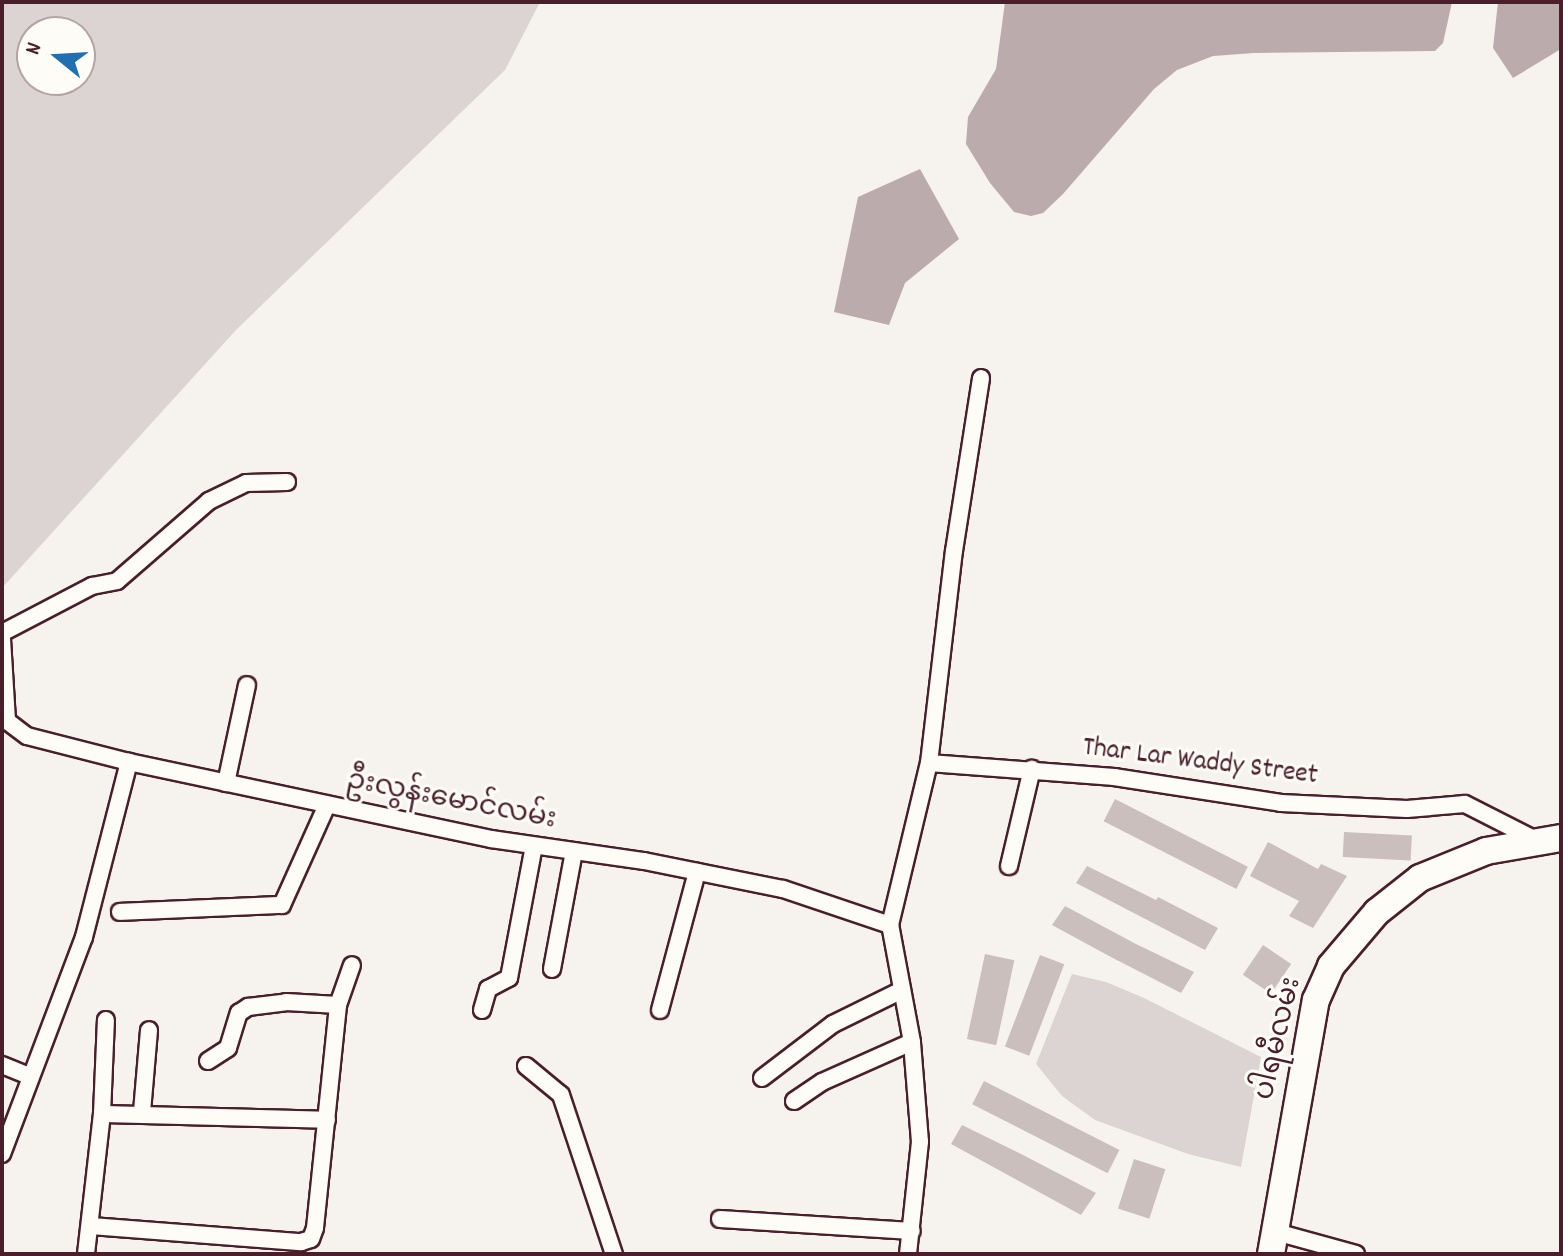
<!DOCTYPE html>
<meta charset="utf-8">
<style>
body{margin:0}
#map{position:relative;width:1563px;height:1256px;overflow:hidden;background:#f6f3ef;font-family:Dekko,"Noto Sans Myanmar",sans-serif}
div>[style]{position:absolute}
.green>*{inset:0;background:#dcd4d2}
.water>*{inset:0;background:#bbabac}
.building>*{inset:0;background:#cbbfbe;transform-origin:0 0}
.roads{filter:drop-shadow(2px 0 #4a1f2b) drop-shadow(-2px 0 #4a1f2b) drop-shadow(0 2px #4a1f2b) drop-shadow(0 -2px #4a1f2b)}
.minor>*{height:16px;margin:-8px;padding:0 8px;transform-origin:8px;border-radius:8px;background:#fdfcf7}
.primary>*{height:26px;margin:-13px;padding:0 13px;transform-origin:13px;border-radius:13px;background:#fdfcf7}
span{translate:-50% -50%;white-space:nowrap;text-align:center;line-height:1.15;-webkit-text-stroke:6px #fdfcf7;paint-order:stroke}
.street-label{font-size:28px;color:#4a1f2b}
.frame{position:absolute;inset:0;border:4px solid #4a1f2b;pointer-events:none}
.north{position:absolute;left:16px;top:16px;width:80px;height:80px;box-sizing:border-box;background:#fdfcf7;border:2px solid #b5a4a5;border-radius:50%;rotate:288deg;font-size:22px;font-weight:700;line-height:32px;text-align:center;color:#4a1f2b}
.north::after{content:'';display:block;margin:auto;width:28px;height:36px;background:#1f6fb2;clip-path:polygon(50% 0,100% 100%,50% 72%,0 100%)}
</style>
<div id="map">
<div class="green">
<i style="clip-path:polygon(evenodd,2px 2px,540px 2px,505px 70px,236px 330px,2px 588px,2px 2px,32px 32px,80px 32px,80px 80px,32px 80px,32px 32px)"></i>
<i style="clip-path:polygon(1072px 974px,1106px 982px,1144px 998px,1261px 1057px,1241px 1167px,1188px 1154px,1095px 1120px,1062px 1096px,1036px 1064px)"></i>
</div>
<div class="water">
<i style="clip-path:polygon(1005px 2px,1452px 2px,1443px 43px,1435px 51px,1254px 53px,1213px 56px,1177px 70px,1154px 89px,1063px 194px,1043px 213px,1031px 216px,1014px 212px,990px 183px,966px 144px,968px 117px,996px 69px)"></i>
<i style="clip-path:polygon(1498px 2px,1561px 2px,1561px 49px,1513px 78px,1493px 48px)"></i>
<i style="clip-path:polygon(920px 169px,959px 239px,905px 283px,889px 325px,834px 312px,858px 197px)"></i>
</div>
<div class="building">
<i style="left:1115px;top:799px;width:149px;height:25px;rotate:27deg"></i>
<i style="left:1344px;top:832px;width:68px;height:25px;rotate:3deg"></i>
<i style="clip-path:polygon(1268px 842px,1318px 869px,1321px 864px,1347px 876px,1313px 928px,1289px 916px,1299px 901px,1250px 876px)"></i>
<i style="clip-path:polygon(1087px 866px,1156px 900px,1158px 897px,1218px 928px,1205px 950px,1076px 883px)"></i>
<i style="clip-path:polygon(1065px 906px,1136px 944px,1194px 972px,1181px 993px,1109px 956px,1052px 925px)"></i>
<i style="left:1263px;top:945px;width:34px;height:36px;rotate:34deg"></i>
<i style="left:985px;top:954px;width:30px;height:87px;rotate:12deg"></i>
<i style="left:1040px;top:955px;width:26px;height:98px;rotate:21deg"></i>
<i style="left:984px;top:1081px;width:152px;height:26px;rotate:27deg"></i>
<i style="clip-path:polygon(962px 1125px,1023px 1155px,1096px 1193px,1081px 1215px,951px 1144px)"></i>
<i style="left:1134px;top:1159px;width:33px;height:52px;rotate:18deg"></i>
</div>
<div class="roads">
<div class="minor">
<i style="left:2px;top:633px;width:102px;rotate:-27.6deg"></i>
<i style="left:92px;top:586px;width:25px;rotate:-11deg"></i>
<i style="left:117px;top:581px;width:122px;rotate:-41deg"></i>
<i style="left:209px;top:501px;width:41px;rotate:-25.9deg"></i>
<i style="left:246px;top:483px;width:41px;rotate:-1.4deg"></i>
<i style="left:2px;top:639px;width:82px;rotate:86.5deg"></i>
<i style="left:7px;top:721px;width:25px;rotate:37deg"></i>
<i style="left:27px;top:736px;width:105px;rotate:14.3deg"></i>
<i style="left:129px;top:762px;width:370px;rotate:12deg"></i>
<i style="left:491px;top:839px;width:155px;rotate:8.2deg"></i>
<i style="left:644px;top:861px;width:142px;rotate:11.4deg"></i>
<i style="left:783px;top:889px;width:113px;rotate:18.6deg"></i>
<i style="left:929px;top:763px;width:186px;rotate:4.3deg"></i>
<i style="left:1114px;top:777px;width:169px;rotate:8.8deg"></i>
<i style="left:1281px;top:803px;width:126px;rotate:2.7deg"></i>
<i style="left:1407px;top:809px;width:58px;rotate:-4.9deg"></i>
<i style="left:1465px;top:804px;width:80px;rotate:26.9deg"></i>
<i style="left:226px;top:783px;width:100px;rotate:-77.9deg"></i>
<i style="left:1009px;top:866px;width:100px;rotate:-76.7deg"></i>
<i style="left:120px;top:912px;width:162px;rotate:-2.5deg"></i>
<i style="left:282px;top:905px;width:110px;rotate:-65.8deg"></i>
<i style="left:552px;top:969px;width:120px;rotate:-79.4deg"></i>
<i style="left:482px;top:1010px;width:22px;rotate:-74deg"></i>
<i style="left:488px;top:989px;width:24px;rotate:-28deg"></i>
<i style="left:509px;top:978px;width:134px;rotate:-79.3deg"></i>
<i style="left:660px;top:1010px;width:143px;rotate:-75deg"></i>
<i style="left:208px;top:1061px;width:24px;rotate:-33deg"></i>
<i style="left:228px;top:1048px;width:37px;rotate:-73deg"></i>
<i style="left:239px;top:1013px;width:11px;rotate:-34deg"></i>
<i style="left:248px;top:1007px;width:38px;rotate:-7deg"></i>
<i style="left:286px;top:1002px;width:52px;rotate:3.3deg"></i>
<i style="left:2px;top:1065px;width:29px;rotate:22deg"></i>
<i style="left:526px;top:1066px;width:45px;rotate:39.6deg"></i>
<i style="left:561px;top:1095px;width:168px;rotate:71.6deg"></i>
<i style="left:762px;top:1078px;width:89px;rotate:-37.3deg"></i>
<i style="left:833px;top:1024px;width:77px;rotate:-26.2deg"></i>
<i style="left:794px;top:1101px;width:34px;rotate:-34deg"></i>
<i style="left:822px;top:1082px;width:98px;rotate:-24deg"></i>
<i style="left:142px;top:1112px;width:82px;rotate:-85.1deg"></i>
<i style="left:102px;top:1114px;width:94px;rotate:-87.6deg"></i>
<i style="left:2px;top:1154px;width:232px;rotate:-69.3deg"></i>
<i style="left:84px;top:937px;width:181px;rotate:-75.6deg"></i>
<i style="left:720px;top:1219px;width:192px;rotate:3.6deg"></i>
<i style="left:91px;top:1226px;width:211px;rotate:4.4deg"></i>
<i style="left:301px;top:1242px;width:10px;rotate:-17deg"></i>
<i style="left:311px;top:1239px;width:12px;rotate:-70deg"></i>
<i style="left:315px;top:1228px;width:224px;rotate:-84.1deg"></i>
<i style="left:338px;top:1005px;width:42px;rotate:-70.7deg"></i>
<i style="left:1276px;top:1232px;width:83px;rotate:15.4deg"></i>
<i style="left:86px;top:1254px;width:141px;rotate:-83.5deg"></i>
<i style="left:102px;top:1114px;width:225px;rotate:1.5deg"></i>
<i style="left:908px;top:1254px;width:113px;rotate:-83.9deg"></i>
<i style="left:920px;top:1142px;width:100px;rotate:-94.6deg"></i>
<i style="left:912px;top:1042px;width:119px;rotate:-100.6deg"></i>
<i style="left:890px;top:925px;width:167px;rotate:-76.5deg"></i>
<i style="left:929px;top:763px;width:213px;rotate:-83.3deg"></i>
<i style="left:954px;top:551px;width:175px;rotate:-81.1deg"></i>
</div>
<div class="primary">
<i style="left:1271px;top:1254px;width:258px;rotate:-80deg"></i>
<i style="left:1316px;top:1000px;width:37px;rotate:-66deg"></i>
<i style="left:1331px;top:966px;width:71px;rotate:-49.6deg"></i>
<i style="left:1377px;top:912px;width:55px;rotate:-38.3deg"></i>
<i style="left:1420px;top:878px;width:71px;rotate:-22.2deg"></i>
<i style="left:1486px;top:851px;width:76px;rotate:-9.8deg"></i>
</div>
</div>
<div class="street-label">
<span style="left:1200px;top:763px;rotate:7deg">Thar Lar Waddy Street</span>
<span style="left:451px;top:802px;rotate:11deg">ဦးလွန်းမောင်လမ်း</span>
<span style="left:1280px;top:1039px;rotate:-77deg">ပါရမီလမ်း</span>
</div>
<div class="frame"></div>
<div class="north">N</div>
</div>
